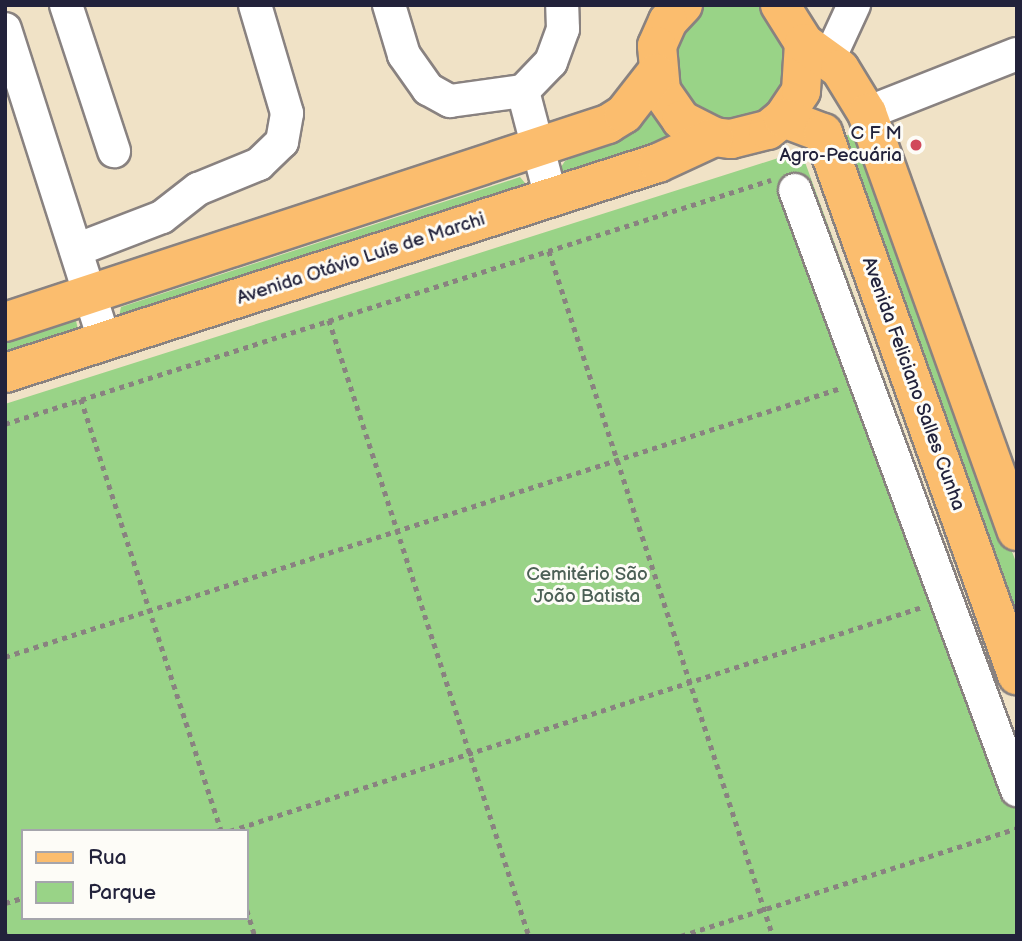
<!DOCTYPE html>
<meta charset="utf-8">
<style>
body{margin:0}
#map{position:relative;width:1022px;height:941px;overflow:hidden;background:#f0e2c6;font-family:"Balsamiq Sans",sans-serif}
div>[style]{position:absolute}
.green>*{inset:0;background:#99d387}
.path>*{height:4.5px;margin-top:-2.25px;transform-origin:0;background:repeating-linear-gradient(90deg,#898280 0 5px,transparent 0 10px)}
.roads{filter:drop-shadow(2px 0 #898280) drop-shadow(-2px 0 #898280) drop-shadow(0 2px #898280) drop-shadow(0 -2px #898280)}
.minor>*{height:32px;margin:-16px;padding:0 16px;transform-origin:16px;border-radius:16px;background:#fff}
.major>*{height:38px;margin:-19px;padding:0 19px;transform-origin:19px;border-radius:19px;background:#fbbd6e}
.dots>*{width:19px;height:19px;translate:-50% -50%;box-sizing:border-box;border:4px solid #fdfcf7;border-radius:50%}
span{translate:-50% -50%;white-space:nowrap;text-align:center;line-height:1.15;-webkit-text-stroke:6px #fdfcf7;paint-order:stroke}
.poi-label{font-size:19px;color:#22223b}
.right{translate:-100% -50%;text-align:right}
.street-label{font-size:19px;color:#22223b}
.park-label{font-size:19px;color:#4c6056}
.frame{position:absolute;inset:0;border:7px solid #22223b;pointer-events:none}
.legend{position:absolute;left:21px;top:829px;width:228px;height:91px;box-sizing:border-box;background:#fdfcf7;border:2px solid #a5a5ac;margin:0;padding:9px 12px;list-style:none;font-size:21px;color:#22223b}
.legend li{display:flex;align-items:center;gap:14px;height:35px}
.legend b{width:35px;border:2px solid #a5a5ac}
</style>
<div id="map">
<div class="green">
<i style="clip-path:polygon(701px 5px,761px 5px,781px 21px,794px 76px,760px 121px,704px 121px,668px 77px,680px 22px)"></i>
<i style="clip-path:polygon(655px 101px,688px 146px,563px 181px,559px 170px,565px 161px,634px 131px)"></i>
<i style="clip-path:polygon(857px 131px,1017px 565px,1017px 627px,841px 138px)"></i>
<i style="clip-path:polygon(evenodd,797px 152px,802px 154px,1017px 740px,1017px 936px,5px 936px,5px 404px,797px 152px,23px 831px,247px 831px,247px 918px,23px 918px,23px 831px)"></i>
<i style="clip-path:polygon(520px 177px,530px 189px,124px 327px,119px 316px,121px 307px)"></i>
<i style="clip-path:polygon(75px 316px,79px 334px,5px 361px,5px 336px)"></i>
</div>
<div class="path">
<i style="left:549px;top:251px;width:721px;rotate:71.89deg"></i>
<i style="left:329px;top:320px;width:648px;rotate:72.01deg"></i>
<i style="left:81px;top:399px;width:454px;rotate:72deg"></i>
<i style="left:5px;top:424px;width:804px;rotate:-17.67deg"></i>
<i style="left:5px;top:657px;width:878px;rotate:-17.84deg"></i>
<i style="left:230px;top:831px;width:727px;rotate:-17.94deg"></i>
<i style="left:5px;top:903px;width:19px;rotate:-16deg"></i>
<i style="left:247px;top:910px;width:27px;rotate:73deg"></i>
<i style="left:5px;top:932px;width:4px;rotate:76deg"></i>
<i style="left:681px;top:936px;width:353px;rotate:-17.8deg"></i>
</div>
<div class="roads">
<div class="minor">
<i style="left:66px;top:5px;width:154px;rotate:71.8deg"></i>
<i style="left:389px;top:5px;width:52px;rotate:73.3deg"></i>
<i style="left:404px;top:55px;width:42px;rotate:54.8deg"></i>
<i style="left:428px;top:89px;width:25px;rotate:29deg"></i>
<i style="left:450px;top:101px;width:74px;rotate:-7.8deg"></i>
<i style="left:523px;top:91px;width:40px;rotate:-46deg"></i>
<i style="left:551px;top:62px;width:35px;rotate:-70deg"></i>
<i style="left:563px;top:29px;width:24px;rotate:-92deg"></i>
<i style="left:5px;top:29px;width:329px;rotate:72.3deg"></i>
<i style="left:829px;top:59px;width:60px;rotate:-65.2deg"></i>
<i style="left:523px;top:91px;width:111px;rotate:75.3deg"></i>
<i style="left:867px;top:113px;width:161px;rotate:-21.5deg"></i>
<i style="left:795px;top:190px;width:640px;rotate:69.7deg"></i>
<i style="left:76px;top:250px;width:92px;rotate:-21deg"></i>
<i style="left:162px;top:217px;width:46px;rotate:-37.9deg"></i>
<i style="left:198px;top:189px;width:66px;rotate:-22.3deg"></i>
<i style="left:259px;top:164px;width:32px;rotate:-44deg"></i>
<i style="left:282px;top:142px;width:29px;rotate:-80deg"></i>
<i style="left:287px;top:113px;width:113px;rotate:-106.5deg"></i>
</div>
<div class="major">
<i style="left:683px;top:5px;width:22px;rotate:133deg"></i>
<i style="left:668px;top:21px;width:27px;rotate:114deg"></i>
<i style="left:657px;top:46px;width:45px;rotate:84.9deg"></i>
<i style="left:661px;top:91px;width:35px;rotate:55deg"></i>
<i style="left:681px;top:120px;width:37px;rotate:27deg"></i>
<i style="left:714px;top:137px;width:17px;rotate:7deg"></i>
<i style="left:731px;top:139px;width:38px;rotate:-14deg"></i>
<i style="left:768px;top:130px;width:19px;rotate:-39deg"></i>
<i style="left:783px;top:118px;width:32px;rotate:-56deg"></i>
<i style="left:801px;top:91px;width:48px;rotate:-86.4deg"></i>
<i style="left:804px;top:43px;width:45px;rotate:-122.3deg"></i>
<i style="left:804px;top:43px;width:44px;rotate:35.8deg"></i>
<i style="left:840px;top:69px;width:52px;rotate:58.5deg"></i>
<i style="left:867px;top:113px;width:444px;rotate:70.3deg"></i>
<i style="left:783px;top:118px;width:43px;rotate:20.6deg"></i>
<i style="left:823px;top:133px;width:576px;rotate:70.31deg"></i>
<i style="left:5px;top:322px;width:635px;rotate:-18.18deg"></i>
<i style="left:608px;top:124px;width:19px;rotate:-32deg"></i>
<i style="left:624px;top:114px;width:52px;rotate:-52deg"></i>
<i style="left:5px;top:373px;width:686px;rotate:-17.83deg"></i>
<i style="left:658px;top:163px;width:62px;rotate:-24.9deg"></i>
</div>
</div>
<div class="dots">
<i style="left:916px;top:145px;background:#d1495b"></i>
</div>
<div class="poi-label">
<span class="right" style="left:902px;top:145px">C F M<br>Agro-Pecuária</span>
</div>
<div class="street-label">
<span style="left:361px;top:259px;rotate:-18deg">Avenida Otávio Luís de Marchi</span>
<span style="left:913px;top:384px;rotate:70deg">Avenida Feliciano Salles Cunha</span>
</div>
<div class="park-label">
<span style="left:587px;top:586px">Cemitério São<br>João Batista</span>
</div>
<div class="frame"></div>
<ul class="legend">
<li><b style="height:9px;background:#fbbd6e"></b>Rua</li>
<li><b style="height:19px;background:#99d387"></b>Parque</li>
</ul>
</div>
